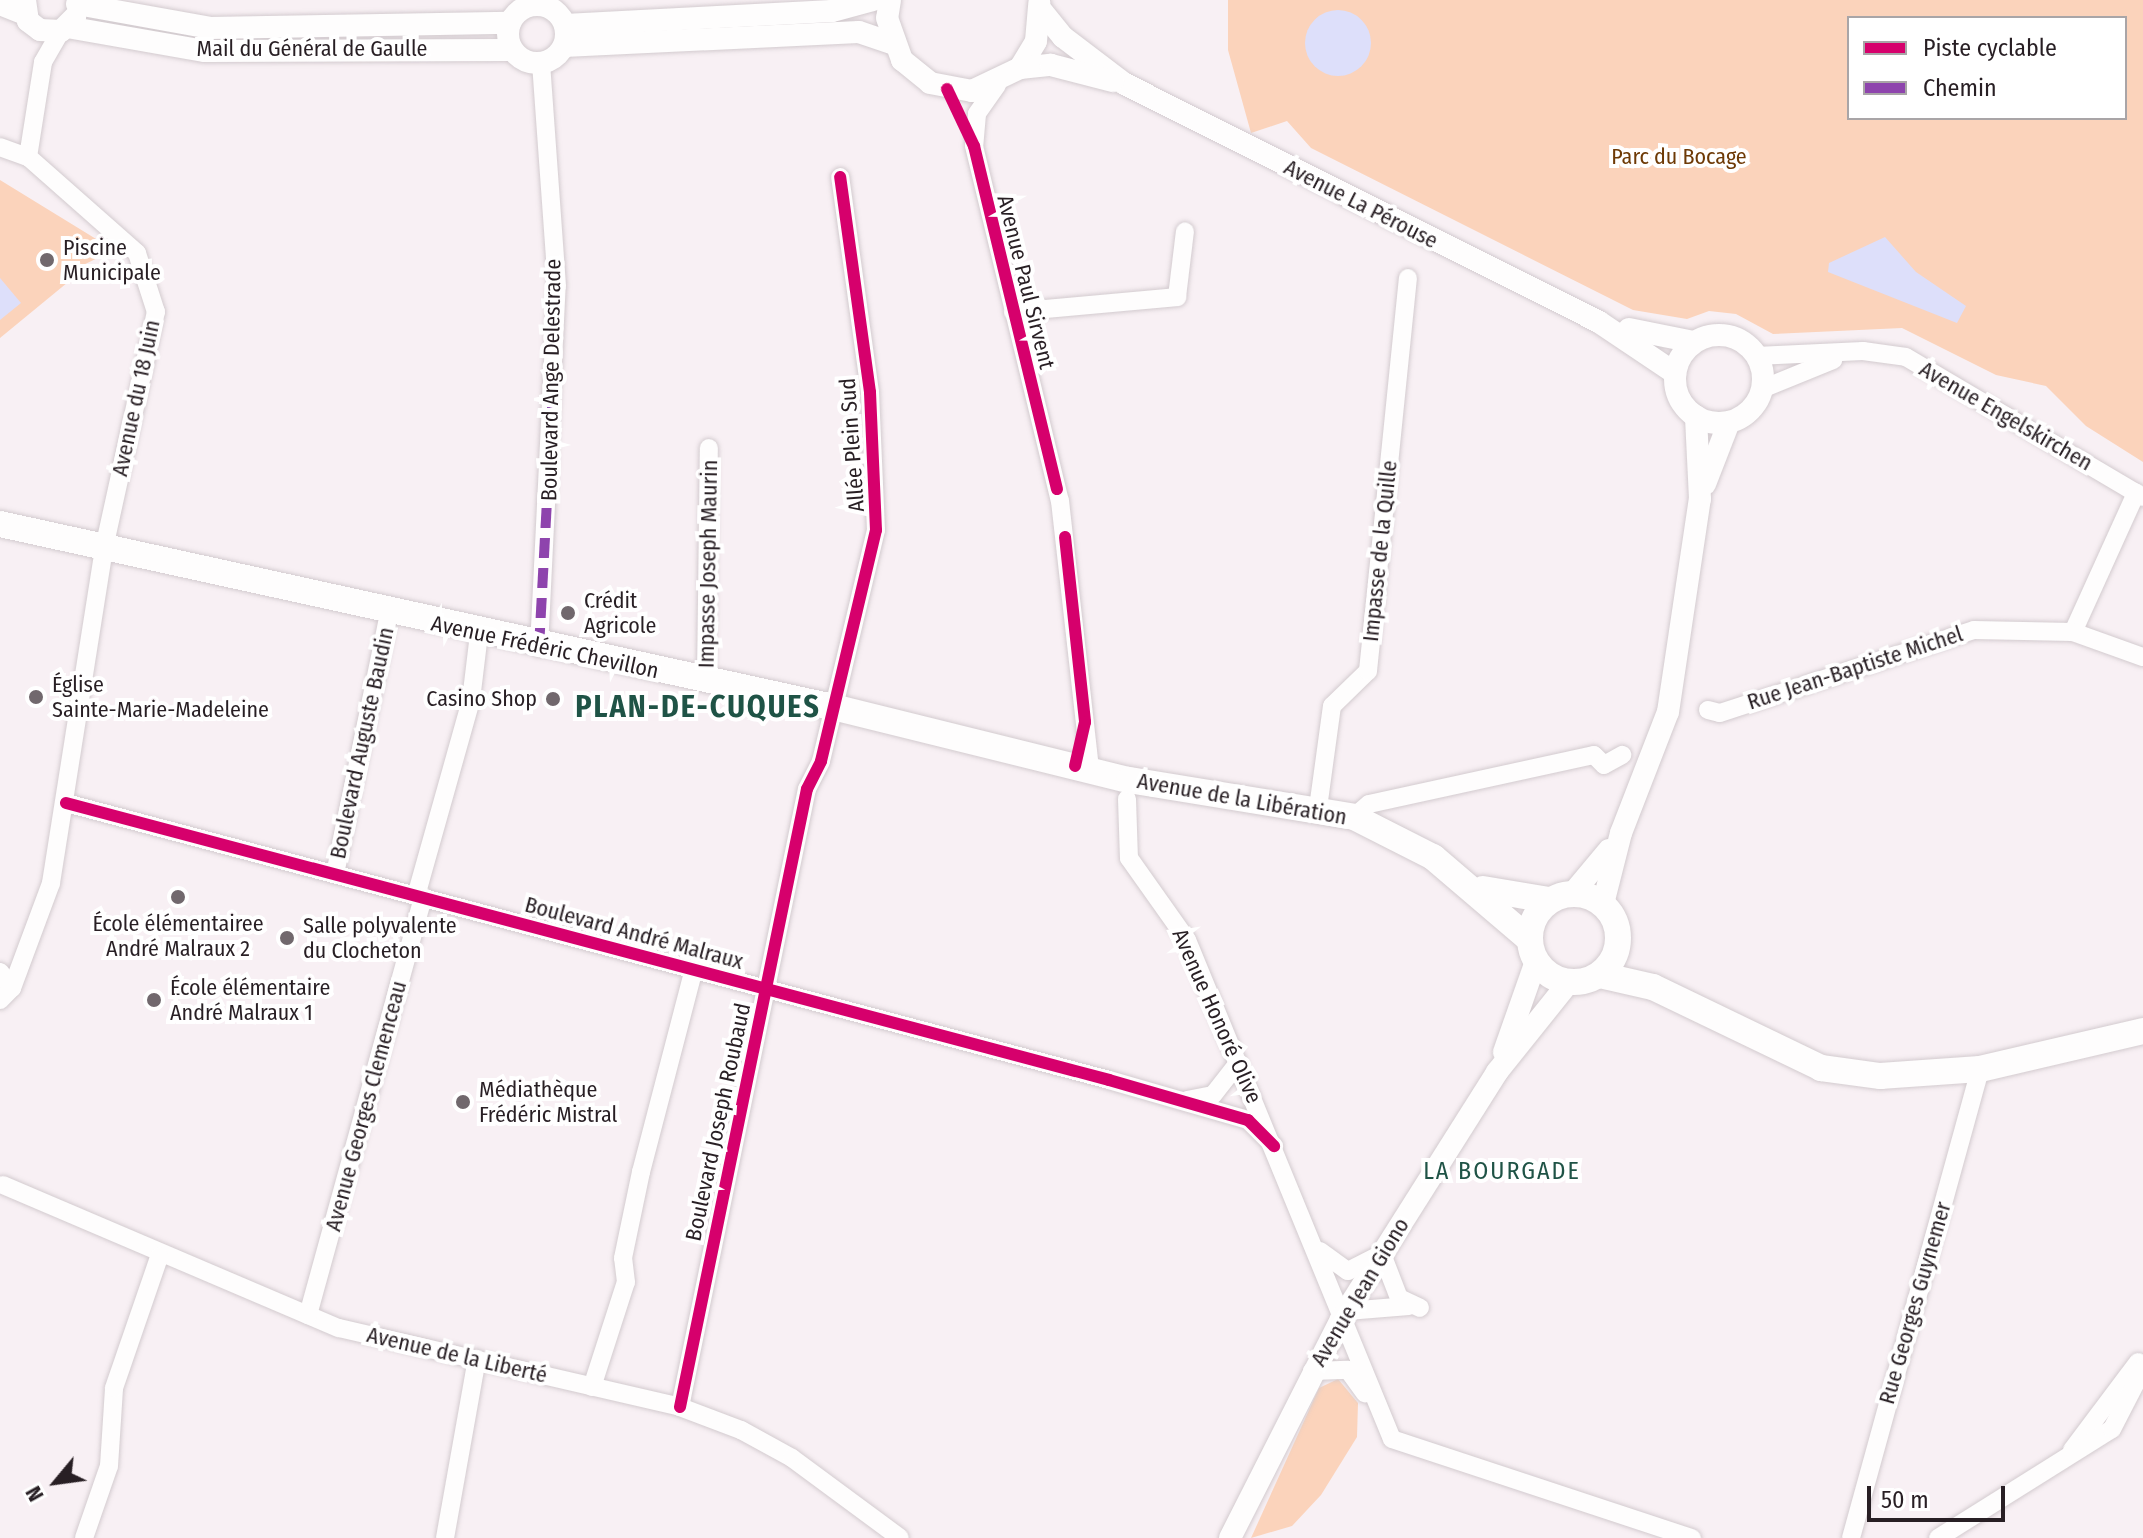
<!DOCTYPE html>
<meta charset="utf-8">
<style>
body{margin:0}
#map{position:relative;width:2143px;height:1538px;overflow:hidden;background:#f8f0f4;font-family:"Fira Sans Condensed",sans-serif}
div>[style]{position:absolute}
.green>*{inset:0;background:#fbd3bb}
.water>*{inset:0;background:#dddffa}
.round{border-radius:50%}
.roads{filter:drop-shadow(0 0 2px #d3cbcf) drop-shadow(0 0 2px #d3cbcf)}
.minor>*{height:18px;margin:-9px;padding:0 9px;transform-origin:9px;border-radius:9px;background:#fefdfd}
.tertiary>*{height:22px;margin:-11px;padding:0 11px;transform-origin:11px;border-radius:11px;background:#fefdfd}
.tertiary>.ring{margin:-11px;padding:0;box-sizing:content-box;background:none;border:22px solid #fefdfd;border-radius:50%}
.secondary>*{height:26px;margin:-13px;padding:0 13px;transform-origin:13px;border-radius:13px;background:#fefdfd}
.secondary>.ring{margin:-13px;padding:0;box-sizing:content-box;background:none;border:26px solid #fefdfd;border-radius:50%}
.quiet>*{height:10px;margin-top:-5px;transform-origin:0;background:repeating-linear-gradient(90deg,#8e44ad 0 20px,transparent 0 30px)}
.cycleway>*{height:12px;margin:-6px;padding:0 6px;transform-origin:6px;border-radius:6px;background:#d6006c}
.dots>*{width:22px;height:22px;translate:-50% -50%;box-sizing:border-box;border:4px solid #fff;border-radius:50%}
span{translate:-50% -50%;white-space:nowrap;text-align:center;line-height:1.15;-webkit-text-stroke:8px #fff;paint-order:stroke}
.street-label{font-size:22px;color:#281f24}
.park-label{font-size:22px;color:#6e3a06}
.poi-label{font-size:22px;color:#281f24}
.left{translate:0 -50%;text-align:left}
.right{translate:-100% -50%;text-align:right}
.neighbourhood-label{font-size:24px;color:#1f5346;letter-spacing:2px}
.district-label{font-size:30px;color:#1f5346;font-weight:700;letter-spacing:2px}
.legend{position:absolute;left:1847px;top:16px;width:280px;height:104px;box-sizing:border-box;background:#fff;border:2px solid #a9a5a7;margin:0;padding:10px 14px;list-style:none;font-size:24px;color:#281f24}
.legend li{display:flex;align-items:center;gap:16px;height:40px}
.legend b{width:40px;border:2px solid #a9a5a7}
.north{position:absolute;left:16px;top:1442px;width:80px;height:80px;-webkit-text-stroke:6px #fff;paint-order:stroke;rotate:241deg;font-size:22px;font-weight:700;line-height:32px;text-align:center;color:#281f24}
.north::after{content:'';display:block;margin:auto;width:28px;height:36px;background:#281f24;clip-path:polygon(50% 0,100% 100%,50% 72%,0 100%)}
.scale{position:absolute;left:1867px;top:1486px;width:138px;height:36px;box-sizing:border-box;border:4px solid #281f24;border-top:0;padding-left:10px;font-size:24px;line-height:28px;white-space:nowrap;color:#281f24;-webkit-text-stroke:6px #fff;paint-order:stroke}
</style>
<div id="map">
<div class="green">
<i style="clip-path:polygon(evenodd,1228px 0,2143px 0,2143px 462px,2086px 426px,2046px 386px,1996px 375px,1902px 328px,1773px 334px,1736px 314px,1709px 311px,1687px 319px,1633px 310px,1311px 148px,1287px 121px,1251px 133px,1228px 50px,1228px 0,1849px 18px,2125px 18px,2125px 118px,1849px 118px,1849px 18px)"></i>
<i style="clip-path:polygon(0 180px,114px 250px,73px 270px,73px 278px,0 338px)"></i>
<i style="clip-path:polygon(1338px 1379px,1358px 1403px,1357px 1437px,1321px 1495px,1292px 1526px,1251px 1538px,1319px 1388px)"></i>
</div>
<div class="water">
<i class="round" style="left:1305px;top:10px;width:66px;height:66px"></i>
<i style="clip-path:polygon(1885px 237px,1916px 272px,1966px 306px,1957px 323px,1828px 272px,1829px 263px)"></i>
<i style="clip-path:polygon(0 278px,21px 303px,0 320px)"></i>
</div>
<div class="roads">
<div class="minor">
<i style="left:534px;top:0;width:4px;rotate:90deg"></i>
<i style="left:997px;top:85px;width:35px;rotate:125deg"></i>
<i style="left:977px;top:114px;width:32px;rotate:95deg"></i>
<i style="left:974px;top:146px;width:365px;rotate:76.4deg"></i>
<i style="left:1060px;top:501px;width:271px;rotate:83.6deg"></i>
<i style="left:0;top:147px;width:30px;rotate:20deg"></i>
<i style="left:1013px;top:312px;width:165px;rotate:-5.2deg"></i>
<i style="left:1177px;top:297px;width:66px;rotate:-83.1deg"></i>
<i style="left:1756px;top:356px;width:107px;rotate:-2.7deg"></i>
<i style="left:1863px;top:351px;width:43px;rotate:7.9deg"></i>
<i style="left:1906px;top:357px;width:275px;rotate:30.6deg"></i>
<i style="left:1762px;top:389px;width:77px;rotate:-22.2deg"></i>
<i style="left:2073px;top:632px;width:153px;rotate:-65.6deg"></i>
<i style="left:539px;top:648px;width:362px;rotate:-87.2deg"></i>
<i style="left:557px;top:286px;width:223px;rotate:-94.1deg"></i>
<i style="left:706px;top:680px;width:232px;rotate:-89.3deg"></i>
<i style="left:1708px;top:710px;width:12px;rotate:14deg"></i>
<i style="left:1720px;top:713px;width:267px;rotate:-18.1deg"></i>
<i style="left:1974px;top:630px;width:99px;rotate:1.2deg"></i>
<i style="left:2073px;top:632px;width:74px;rotate:19.7deg"></i>
<i style="left:1127px;top:799px;width:59px;rotate:88.1deg"></i>
<i style="left:1129px;top:858px;width:100px;rotate:54.7deg"></i>
<i style="left:1187px;top:940px;width:539px;rotate:67.67deg"></i>
<i style="left:1392px;top:1439px;width:316px;rotate:18.3deg"></i>
<i style="left:66px;top:803px;width:1079px;rotate:14.87deg"></i>
<i style="left:1109px;top:1080px;width:145px;rotate:16.1deg"></i>
<i style="left:1248px;top:1120px;width:37px;rotate:45deg"></i>
<i style="left:1318px;top:808px;width:103px;rotate:-82.2deg"></i>
<i style="left:1332px;top:706px;width:50px;rotate:-44.2deg"></i>
<i style="left:1368px;top:671px;width:395px;rotate:-84.2deg"></i>
<i style="left:1354px;top:817px;width:20px;rotate:-41deg"></i>
<i style="left:1369px;top:804px;width:230px;rotate:-12.3deg"></i>
<i style="left:1594px;top:755px;width:14px;rotate:45deg"></i>
<i style="left:1604px;top:765px;width:21px;rotate:-29deg"></i>
<i style="left:335px;top:874px;width:267px;rotate:-78.3deg"></i>
<i style="left:416px;top:896px;width:204px;rotate:-74.3deg"></i>
<i style="left:471px;top:700px;width:66px;rotate:-83.1deg"></i>
<i style="left:0;top:972px;width:20px;rotate:53deg"></i>
<i style="left:12px;top:988px;width:17px;rotate:135deg"></i>
<i style="left:12px;top:988px;width:112px;rotate:-69.6deg"></i>
<i style="left:51px;top:883px;width:339px;rotate:-81deg"></i>
<i style="left:104px;top:548px;width:242px;rotate:-77.6deg"></i>
<i style="left:156px;top:312px;width:62px;rotate:-107.9deg"></i>
<i style="left:137px;top:253px;width:145px;rotate:-138.6deg"></i>
<i style="left:28px;top:157px;width:96px;rotate:-81deg"></i>
<i style="left:43px;top:62px;width:36px;rotate:-60deg"></i>
<i style="left:1187px;top:1100px;width:26px;rotate:-11deg"></i>
<i style="left:1213px;top:1095px;width:41px;rotate:-52deg"></i>
<i style="left:3px;top:1185px;width:365px;rotate:23.1deg"></i>
<i style="left:339px;top:1328px;width:350px;rotate:13deg"></i>
<i style="left:680px;top:1407px;width:65px;rotate:20.7deg"></i>
<i style="left:741px;top:1430px;width:58px;rotate:28.8deg"></i>
<i style="left:792px;top:1458px;width:134px;rotate:36.5deg"></i>
<i style="left:1320px;top:1251px;width:34px;rotate:36deg"></i>
<i style="left:1348px;top:1271px;width:38px;rotate:-27deg"></i>
<i style="left:1382px;top:1254px;width:47px;rotate:68.9deg"></i>
<i style="left:1399px;top:1298px;width:23px;rotate:25deg"></i>
<i style="left:1347px;top:1311px;width:62px;rotate:-4.6deg"></i>
<i style="left:308px;top:1315px;width:434px;rotate:-74.6deg"></i>
<i style="left:1312px;top:1371px;width:36px;rotate:-2deg"></i>
<i style="left:1348px;top:1370px;width:29px;rotate:54deg"></i>
<i style="left:592px;top:1387px;width:110px;rotate:-72.1deg"></i>
<i style="left:626px;top:1282px;width:24px;rotate:-97deg"></i>
<i style="left:623px;top:1258px;width:88px;rotate:-78.2deg"></i>
<i style="left:641px;top:1172px;width:207px;rotate:-75.4deg"></i>
<i style="left:680px;top:1407px;width:631px;rotate:-78.39deg"></i>
<i style="left:807px;top:789px;width:31px;rotate:-63deg"></i>
<i style="left:821px;top:761px;width:237px;rotate:-76.6deg"></i>
<i style="left:876px;top:530px;width:138px;rotate:-92.5deg"></i>
<i style="left:870px;top:392px;width:217px;rotate:-97.9deg"></i>
<i style="left:2072px;top:1450px;width:110px;rotate:-53.1deg"></i>
<i style="left:84px;top:1538px;width:76px;rotate:-70.9deg"></i>
<i style="left:109px;top:1466px;width:78px;rotate:-86.3deg"></i>
<i style="left:114px;top:1388px;width:139px;rotate:-71deg"></i>
<i style="left:445px;top:1538px;width:182px;rotate:-79.9deg"></i>
<i style="left:1851px;top:1538px;width:486px;rotate:-74.6deg"></i>
<i style="left:1938px;top:1538px;width:205px;rotate:-32.1deg"></i>
<i style="left:2112px;top:1429px;width:68px;rotate:-62.7deg"></i>
</div>
<div class="tertiary">
<i style="left:25px;top:0;width:21px;rotate:82deg"></i>
<i style="left:28px;top:21px;width:15px;rotate:37deg"></i>
<i style="left:40px;top:30px;width:21px;rotate:3deg"></i>
<i style="left:61px;top:31px;width:20px;rotate:-45deg"></i>
<i style="left:890px;top:0;width:18px;rotate:99deg"></i>
<i style="left:887px;top:18px;width:45px;rotate:70.3deg"></i>
<i style="left:902px;top:60px;width:36px;rotate:39deg"></i>
<i style="left:930px;top:83px;width:43px;rotate:10.8deg"></i>
<i style="left:972px;top:91px;width:53px;rotate:-25.6deg"></i>
<i style="left:1020px;top:68px;width:31px;rotate:-59deg"></i>
<i style="left:1036px;top:41px;width:38px;rotate:-85deg"></i>
<i style="left:0;top:4px;width:27px;rotate:22deg"></i>
<i style="left:77px;top:4px;width:135px;rotate:10.2deg"></i>
<i style="left:210px;top:28px;width:300px;rotate:-1deg"></i>
<i class="ring" style="left:508px;top:5px;width:36px;height:36px"></i>
<i style="left:1041px;top:10px;width:35px;rotate:51deg"></i>
<i style="left:1063px;top:37px;width:78px;rotate:37.2deg"></i>
<i style="left:1125px;top:84px;width:530px;rotate:26.66deg"></i>
<i style="left:1599px;top:322px;width:92px;rotate:33.9deg"></i>
<i style="left:565px;top:25px;width:267px;rotate:-3deg"></i>
<i style="left:832px;top:11px;width:42px;rotate:-15deg"></i>
<i style="left:67px;top:27px;width:140px;rotate:9.9deg"></i>
<i style="left:205px;top:51px;width:307px;rotate:-0.2deg"></i>
<i style="left:564px;top:46px;width:295px;rotate:-2.7deg"></i>
<i style="left:859px;top:32px;width:36px;rotate:19deg"></i>
<i style="left:1020px;top:68px;width:31px;rotate:-6deg"></i>
<i style="left:1051px;top:65px;width:64px;rotate:14.5deg"></i>
<i style="left:1629px;top:329px;width:66px;rotate:11.3deg"></i>
<i class="ring" style="left:1675px;top:335px;width:66px;height:66px"></i>
<i style="left:1705px;top:484px;width:66px;rotate:-68.8deg"></i>
<i style="left:1573px;top:893px;width:56px;rotate:-50.1deg"></i>
<i style="left:1603px;top:904px;width:73px;rotate:-75.8deg"></i>
<i style="left:1621px;top:833px;width:130px;rotate:-68.8deg"></i>
<i style="left:1668px;top:712px;width:215px;rotate:-81.5deg"></i>
<i style="left:1700px;top:499px;width:83px;rotate:-92.8deg"></i>
<i style="left:1504px;top:1052px;width:96px;rotate:-70.6deg"></i>
<i style="left:1230px;top:1538px;width:246px;rotate:-63.1deg"></i>
<i style="left:1341px;top:1319px;width:292px;rotate:-57.7deg"></i>
<i style="left:1497px;top:1072px;width:115px;rotate:-51.3deg"></i>
</div>
<div class="secondary">
<i style="left:0;top:524px;width:853px;rotate:12.39deg"></i>
<i style="left:833px;top:707px;width:305px;rotate:13.9deg"></i>
<i style="left:1129px;top:780px;width:228px;rotate:9.3deg"></i>
<i style="left:1354px;top:817px;width:89px;rotate:26.9deg"></i>
<i style="left:1433px;top:857px;width:126px;rotate:40.5deg"></i>
<i style="left:1483px;top:889px;width:67px;rotate:9.5deg"></i>
<i class="ring" style="left:1530px;top:894px;width:62px;height:62px"></i>
<i style="left:1600px;top:975px;width:54px;rotate:12.8deg"></i>
<i style="left:1653px;top:987px;width:187px;rotate:25.7deg"></i>
<i style="left:1821px;top:1068px;width:60px;rotate:7.7deg"></i>
<i style="left:1880px;top:1076px;width:100px;rotate:-4deg"></i>
<i style="left:1980px;top:1069px;width:167px;rotate:-13.1deg"></i>
</div>
</div>
<div class="quiet">
<i style="left:539px;top:648px;width:241px;rotate:-86.9deg"></i>
</div>
<div class="cycleway">
<i style="left:947px;top:89px;width:63px;rotate:64.7deg"></i>
<i style="left:974px;top:146px;width:353px;rotate:76.4deg"></i>
<i style="left:1065px;top:537px;width:186px;rotate:83.8deg"></i>
<i style="left:1085px;top:722px;width:45px;rotate:102.8deg"></i>
<i style="left:66px;top:803px;width:1079px;rotate:14.87deg"></i>
<i style="left:1109px;top:1080px;width:145px;rotate:16.1deg"></i>
<i style="left:1248px;top:1120px;width:37px;rotate:45deg"></i>
<i style="left:680px;top:1407px;width:631px;rotate:-78.39deg"></i>
<i style="left:807px;top:789px;width:31px;rotate:-63deg"></i>
<i style="left:821px;top:761px;width:237px;rotate:-76.6deg"></i>
<i style="left:876px;top:530px;width:138px;rotate:-92.5deg"></i>
<i style="left:870px;top:392px;width:217px;rotate:-97.9deg"></i>
</div>
<div class="dots">
<i style="left:47px;top:260px;background:#71686d"></i>
<i style="left:568px;top:613px;background:#71686d"></i>
<i style="left:36px;top:697px;background:#71686d"></i>
<i style="left:553px;top:699px;background:#71686d"></i>
<i style="left:178px;top:897px;background:#71686d"></i>
<i style="left:287px;top:938px;background:#71686d"></i>
<i style="left:154px;top:1000px;background:#71686d"></i>
<i style="left:463px;top:1102px;background:#71686d"></i>
</div>
<div class="street-label">
<span style="left:312px;top:49px">Mail du Général de Gaulle</span>
<span style="left:1361px;top:204px;rotate:27deg">Avenue La Pérouse</span>
<span style="left:1026px;top:282px;rotate:76deg">Avenue Paul Sirvent</span>
<span style="left:551px;top:380px;rotate:-89deg">Boulevard Ange Delestrade</span>
<span style="left:136px;top:398px;rotate:-78deg">Avenue du 18 Juin</span>
<span style="left:2006px;top:416px;rotate:30deg">Avenue Engelskirchen</span>
<span style="left:852px;top:445px;rotate:-94deg">Allée Plein Sud</span>
<span style="left:1380px;top:551px;rotate:-84deg">Impasse de la Quille</span>
<span style="left:708px;top:564px;rotate:-89deg">Impasse Joseph Maurin</span>
<span style="left:545px;top:647px;rotate:12deg">Avenue Frédéric Chevillon</span>
<span style="left:1855px;top:668px;rotate:-18deg">Rue Jean-Baptiste Michel</span>
<span style="left:362px;top:743px;rotate:-78deg">Boulevard Auguste Baudin</span>
<span style="left:1242px;top:799px;rotate:10deg">Avenue de la Libération</span>
<span style="left:634px;top:933px;rotate:15deg">Boulevard André Malraux</span>
<span style="left:1217px;top:1016px;rotate:66deg">Avenue Honoré Olive</span>
<span style="left:366px;top:1106px;rotate:-75deg">Avenue Georges Clemenceau</span>
<span style="left:718px;top:1122px;rotate:-78deg">Boulevard Joseph Roubaud</span>
<span style="left:1360px;top:1292px;rotate:-59deg">Avenue Jean Giono</span>
<span style="left:1915px;top:1303px;rotate:-74deg">Rue Georges Guynemer</span>
<span style="left:457px;top:1355px;rotate:13deg">Avenue de la Liberté</span>
</div>
<div class="park-label">
<span style="left:1679px;top:157px">Parc du Bocage</span>
</div>
<div class="poi-label">
<span class="left" style="left:63px;top:260px">Piscine<br>Municipale</span>
<span class="left" style="left:584px;top:613px">Crédit<br>Agricole</span>
<span class="left" style="left:52px;top:697px">Église<br>Sainte-Marie-Madeleine</span>
<span class="right" style="left:537px;top:699px">Casino Shop</span>
<span style="left:178px;top:936px">École élémentairee<br>André Malraux 2</span>
<span class="left" style="left:303px;top:938px">Salle polyvalente<br>du Clocheton</span>
<span class="left" style="left:170px;top:1000px">École élémentaire<br>André Malraux 1</span>
<span class="left" style="left:479px;top:1102px">Médiathèque<br>Frédéric Mistral</span>
</div>
<div class="neighbourhood-label">
<span style="left:1502px;top:1172px">LA BOURGADE</span>
</div>
<div class="district-label">
<span style="left:698px;top:707px">PLAN-DE-CUQUES</span>
</div>
<ul class="legend">
<li><b style="height:10px;background:#d6006c"></b>Piste cyclable</li>
<li><b style="height:10px;background:#8e44ad"></b>Chemin</li>
</ul>
<div class="north">N</div>
<div class="scale">50 m</div>
</div>
